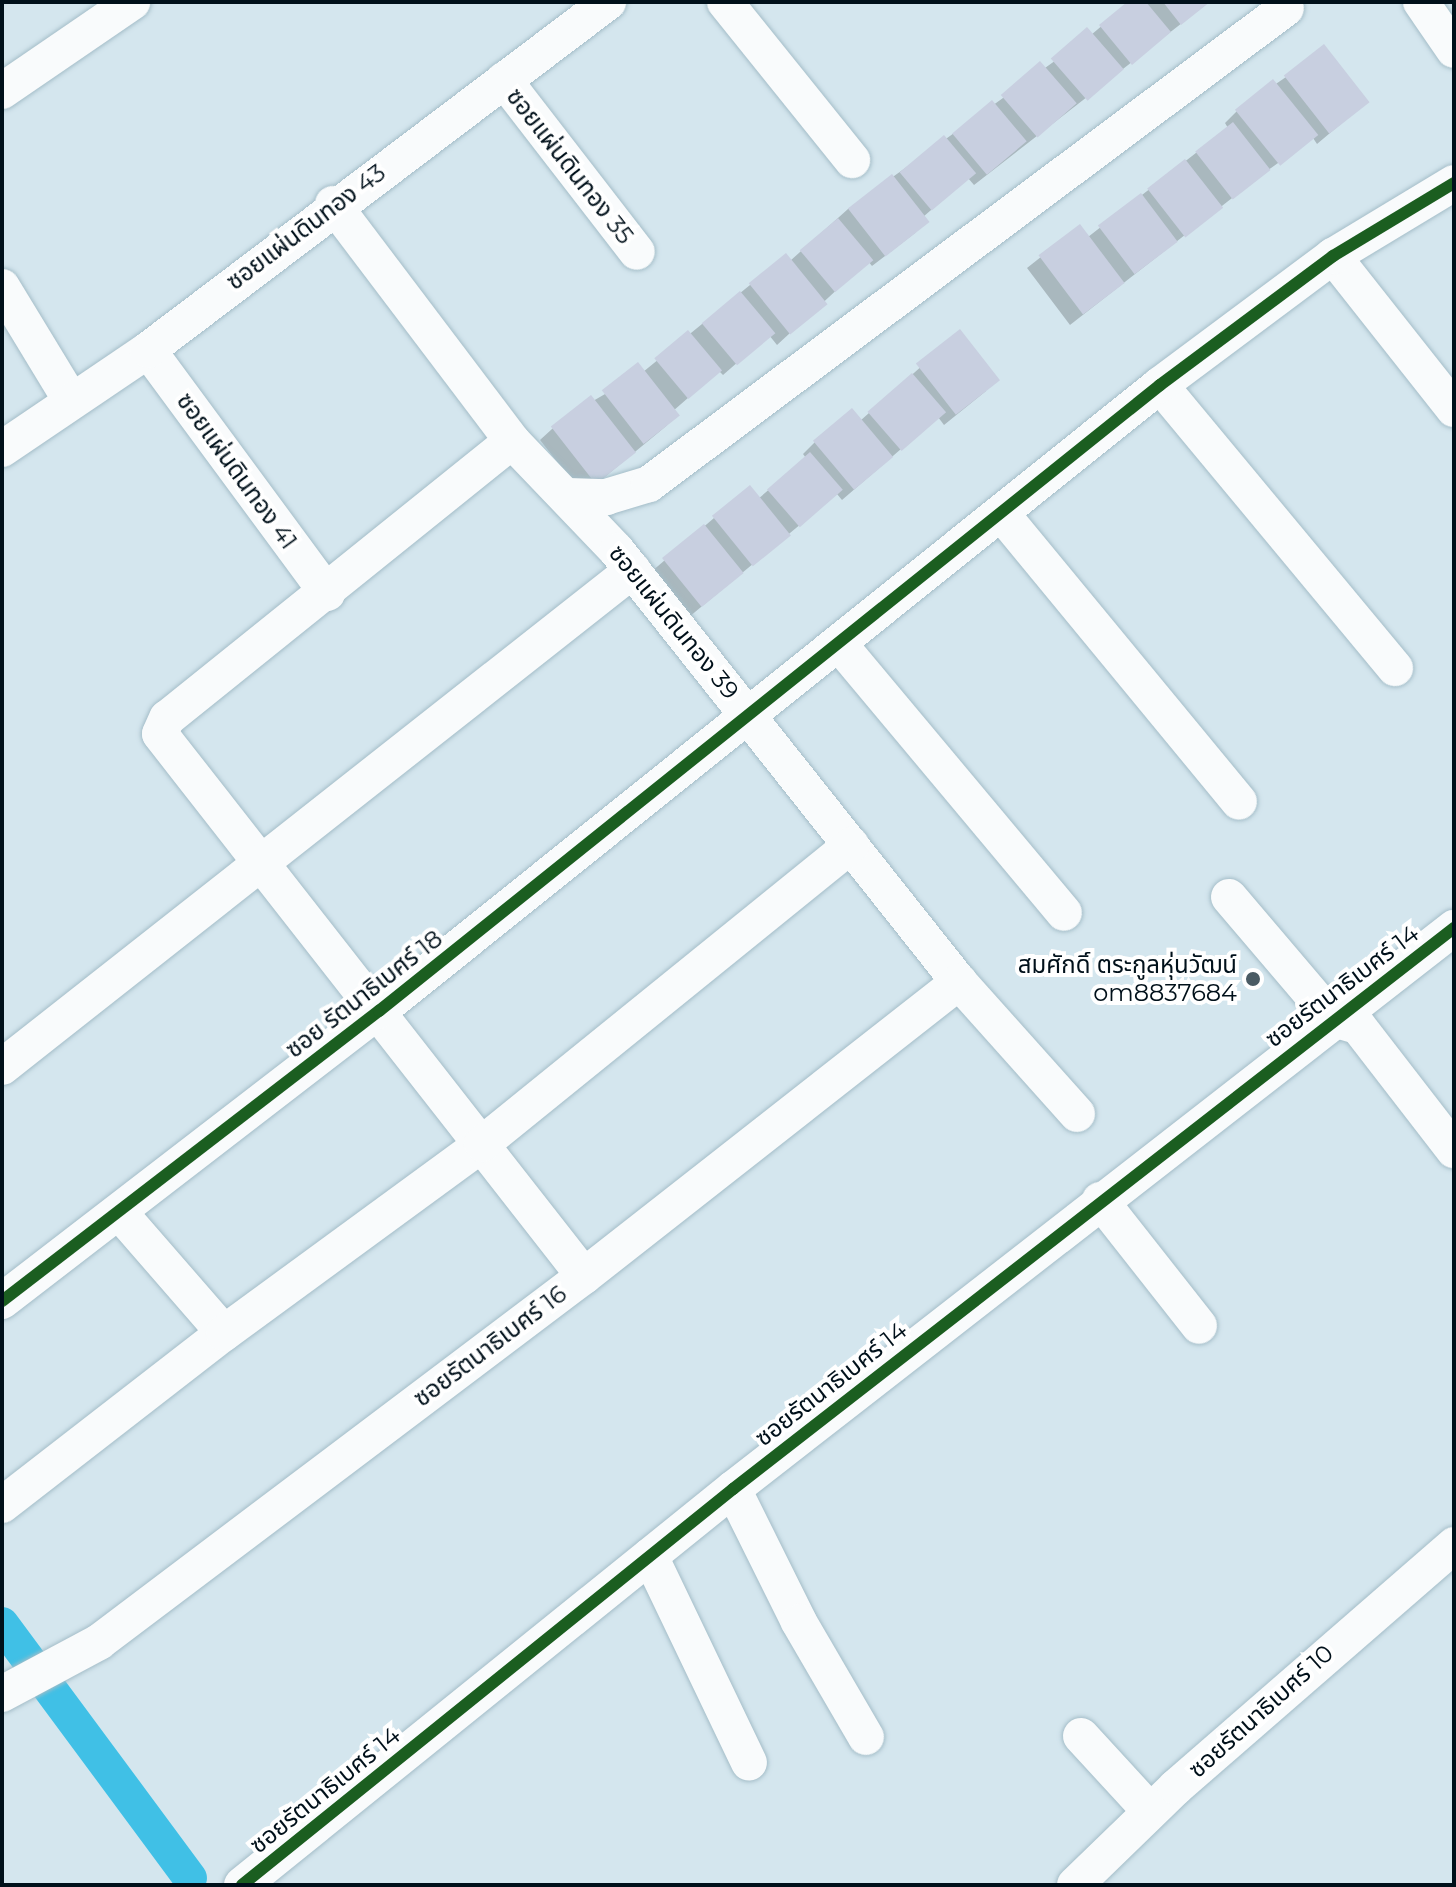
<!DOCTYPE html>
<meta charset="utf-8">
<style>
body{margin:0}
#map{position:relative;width:1456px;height:1887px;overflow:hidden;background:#d4e6ee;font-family:Montserrat,"Noto Sans Thai",sans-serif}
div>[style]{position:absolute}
.shadow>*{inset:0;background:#0003}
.canal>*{height:34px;margin:-17px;padding:0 17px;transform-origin:17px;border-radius:17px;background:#40c0e6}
.building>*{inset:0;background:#c8cfe0;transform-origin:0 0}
.roads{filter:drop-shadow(0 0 2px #a4bdc8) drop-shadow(0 0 2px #a4bdc8)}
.minor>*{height:36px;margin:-18px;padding:0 18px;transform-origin:18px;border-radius:18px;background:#f9fbfc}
.cycleway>*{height:12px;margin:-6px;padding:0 6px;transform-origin:6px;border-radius:6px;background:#1b5e20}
.dots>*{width:22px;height:22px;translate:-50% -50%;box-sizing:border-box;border:4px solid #fff;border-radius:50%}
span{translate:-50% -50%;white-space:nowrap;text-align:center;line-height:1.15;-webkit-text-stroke:8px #fff;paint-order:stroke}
.street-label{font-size:24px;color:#00101a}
.poi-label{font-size:24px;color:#00101a}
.right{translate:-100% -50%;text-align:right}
.frame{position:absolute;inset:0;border:4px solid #00101a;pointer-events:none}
</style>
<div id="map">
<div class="shadow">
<i style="clip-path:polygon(1130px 2px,1209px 2px,974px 185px,968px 178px,923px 217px,915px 233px,872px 266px,868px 261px,777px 345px,769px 335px,723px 375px,719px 371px,673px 411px,677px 415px,665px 427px,583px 495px,540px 440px,552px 429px,590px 398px,593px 401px,643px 372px,750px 285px,790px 261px,848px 209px,1091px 35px)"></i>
<i style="clip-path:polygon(1286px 77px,1368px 101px,1317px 144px,1313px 138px,1264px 173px,1070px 325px,1027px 268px,1080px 226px,1088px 237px,1228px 128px,1225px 123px,1237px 111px)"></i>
<i style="clip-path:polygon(960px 332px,986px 391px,944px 425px,938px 417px,842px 500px,837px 494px,689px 617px,651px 572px,714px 518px,758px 499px,806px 458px,803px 454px,815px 442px,860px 421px)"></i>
</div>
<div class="canal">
<i style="left:2px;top:1624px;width:316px;rotate:53.5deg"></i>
</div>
<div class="building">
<i style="clip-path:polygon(1127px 2px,1146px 2px,1171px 32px,1132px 65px,1099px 25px)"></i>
<i style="clip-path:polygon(1163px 2px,1210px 2px,1181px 25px)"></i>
<i style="left:1087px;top:27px;width:56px;height:48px;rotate:49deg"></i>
<i style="left:1324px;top:44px;width:74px;height:51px;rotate:52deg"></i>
<i style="left:1040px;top:61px;width:56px;height:52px;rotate:49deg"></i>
<i style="left:1273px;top:79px;width:72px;height:49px;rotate:51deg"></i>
<i style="left:992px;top:100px;width:54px;height:52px;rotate:50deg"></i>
<i style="left:1233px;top:122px;width:61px;height:48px;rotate:52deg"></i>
<i style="left:944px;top:135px;width:50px;height:58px;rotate:50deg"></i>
<i style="left:1185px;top:159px;width:62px;height:48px;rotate:52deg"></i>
<i style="left:892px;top:174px;width:61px;height:56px;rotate:52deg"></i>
<i style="left:1141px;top:193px;width:61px;height:54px;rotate:53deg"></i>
<i style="left:838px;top:218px;width:55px;height:50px;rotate:50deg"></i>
<i style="left:1080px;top:224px;width:74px;height:52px;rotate:53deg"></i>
<i style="left:786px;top:253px;width:66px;height:48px;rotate:51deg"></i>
<i style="left:740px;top:291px;width:55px;height:50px;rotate:50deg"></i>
<i style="left:960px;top:329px;width:65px;height:56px;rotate:52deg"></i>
<i style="left:688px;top:330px;width:53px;height:44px;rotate:50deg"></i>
<i style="left:638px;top:362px;width:68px;height:46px;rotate:52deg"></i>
<i style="left:912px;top:373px;width:52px;height:59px;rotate:49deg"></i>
<i style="left:591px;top:395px;width:73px;height:51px;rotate:52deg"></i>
<i style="left:852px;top:408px;width:64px;height:51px;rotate:50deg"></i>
<i style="left:810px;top:452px;width:50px;height:57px;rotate:49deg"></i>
<i style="left:750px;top:485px;width:65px;height:49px;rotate:51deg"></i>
<i style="left:704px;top:524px;width:63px;height:54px;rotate:51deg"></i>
</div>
<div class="roads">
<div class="minor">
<i style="left:725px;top:2px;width:203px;rotate:51.2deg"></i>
<i style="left:1421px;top:2px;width:58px;rotate:55.5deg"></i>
<i style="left:504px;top:80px;width:217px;rotate:52.3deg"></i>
<i style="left:2px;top:91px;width:158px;rotate:-34.4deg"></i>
<i style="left:333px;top:204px;width:297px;rotate:52.9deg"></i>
<i style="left:512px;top:441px;width:152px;rotate:46.3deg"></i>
<i style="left:617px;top:551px;width:550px;rotate:51.57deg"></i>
<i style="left:959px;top:982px;width:177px;rotate:48.2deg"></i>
<i style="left:1333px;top:256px;width:195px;rotate:51.7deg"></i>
<i style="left:2px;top:287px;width:131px;rotate:58.7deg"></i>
<i style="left:148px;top:350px;width:302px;rotate:53.6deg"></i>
<i style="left:1160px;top:385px;width:368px;rotate:50.3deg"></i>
<i style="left:512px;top:441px;width:442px;rotate:141.2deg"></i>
<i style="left:167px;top:718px;width:17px;rotate:114deg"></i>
<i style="left:160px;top:734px;width:688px;rotate:51.96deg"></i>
<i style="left:2px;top:449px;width:176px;rotate:-34.1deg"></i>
<i style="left:148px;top:350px;width:577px;rotate:-37.11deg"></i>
<i style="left:568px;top:496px;width:38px;rotate:2deg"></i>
<i style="left:606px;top:497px;width:45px;rotate:-16.8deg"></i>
<i style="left:649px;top:484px;width:795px;rotate:-36.77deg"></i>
<i style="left:1001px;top:513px;width:374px;rotate:50.5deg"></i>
<i style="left:840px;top:645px;width:349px;rotate:50.1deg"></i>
<i style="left:1229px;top:897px;width:160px;rotate:49.6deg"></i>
<i style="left:1333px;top:1019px;width:26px;rotate:16deg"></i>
<i style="left:1358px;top:1026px;width:157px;rotate:52.3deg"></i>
<i style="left:2px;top:1067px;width:803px;rotate:-38.23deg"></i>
<i style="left:1100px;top:1200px;width:160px;rotate:51.8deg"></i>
<i style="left:119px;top:1212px;width:160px;rotate:49deg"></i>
<i style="left:2px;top:1301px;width:476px;rotate:-37.6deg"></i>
<i style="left:379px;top:1011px;width:1001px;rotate:-38.71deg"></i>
<i style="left:1160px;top:385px;width:216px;rotate:-36.7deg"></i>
<i style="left:1333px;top:256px;width:141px;rotate:-31.1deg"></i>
<i style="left:733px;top:1489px;width:148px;rotate:63.6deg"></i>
<i style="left:799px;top:1622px;width:133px;rotate:59.8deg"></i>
<i style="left:2px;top:1505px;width:281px;rotate:-37.8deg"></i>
<i style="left:224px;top:1333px;width:320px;rotate:-36.2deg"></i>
<i style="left:482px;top:1144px;width:475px;rotate:-39deg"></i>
<i style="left:650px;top:1556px;width:229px;rotate:64.4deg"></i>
<i style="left:2px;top:1694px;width:110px;rotate:-28.2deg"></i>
<i style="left:99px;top:1642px;width:608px;rotate:-37.04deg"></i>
<i style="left:584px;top:1276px;width:477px;rotate:-38.1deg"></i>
<i style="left:1081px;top:1736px;width:102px;rotate:47.4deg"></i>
<i style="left:242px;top:1885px;width:631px;rotate:-38.89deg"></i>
<i style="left:733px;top:1489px;width:914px;rotate:-37.89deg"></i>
<i style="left:1075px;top:1885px;width:141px;rotate:-44.1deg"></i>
<i style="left:1176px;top:1787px;width:369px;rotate:-41deg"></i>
</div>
</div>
<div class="cycleway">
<i style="left:2px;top:1301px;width:476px;rotate:-37.6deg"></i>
<i style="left:379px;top:1011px;width:1001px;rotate:-38.71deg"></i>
<i style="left:1160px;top:385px;width:216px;rotate:-36.7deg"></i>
<i style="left:1333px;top:256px;width:141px;rotate:-31.1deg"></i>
<i style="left:242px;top:1885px;width:631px;rotate:-38.89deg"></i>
<i style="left:733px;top:1489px;width:914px;rotate:-37.89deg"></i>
</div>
<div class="dots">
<i style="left:1253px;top:979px;background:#4a5b64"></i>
</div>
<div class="street-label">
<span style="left:570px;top:166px;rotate:52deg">ซอยแผ่นดินทอง 35</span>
<span style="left:306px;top:227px;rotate:-37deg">ซอยแผ่นดินทอง 43</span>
<span style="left:237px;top:471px;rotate:54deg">ซอยแผ่นดินทอง 41</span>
<span style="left:674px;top:622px;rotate:51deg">ซอยแผ่นดินทอง 39</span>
<span style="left:1342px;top:986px;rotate:-37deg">ซอยรัตนาธิเบศร์ 14</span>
<span style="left:364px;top:994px;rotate:-38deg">ซอย รัตนาธิเบศร์ 18</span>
<span style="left:490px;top:1346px;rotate:-37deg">ซอยรัตนาธิเบศร์ 16</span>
<span style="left:831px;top:1384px;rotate:-38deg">ซอยรัตนาธิเบศร์ 14</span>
<span style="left:1261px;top:1711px;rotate:-42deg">ซอยรัตนาธิเบศร์ 10</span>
<span style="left:325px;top:1790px;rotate:-39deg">ซอยรัตนาธิเบศร์ 14</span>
</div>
<div class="poi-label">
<span class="right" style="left:1237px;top:979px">สมศักดิ์ ตระกูลหุ่นวัฒน์<br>om8837684</span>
</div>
<div class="frame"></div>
</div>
